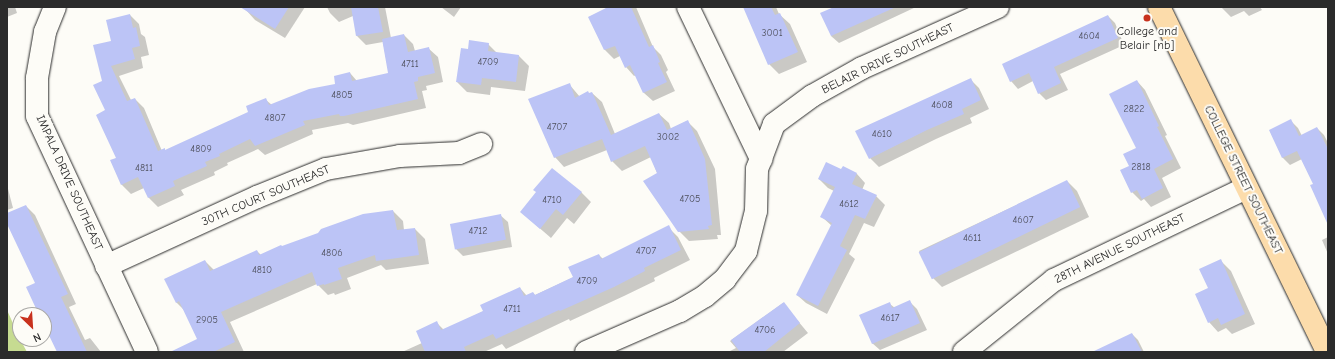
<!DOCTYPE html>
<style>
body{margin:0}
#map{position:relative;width:1335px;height:359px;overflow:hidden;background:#fdfcf7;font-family:"Comic Neue",sans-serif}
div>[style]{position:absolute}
.green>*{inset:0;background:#c6db91}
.shadow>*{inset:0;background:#0003}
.building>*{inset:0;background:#bcc4f6;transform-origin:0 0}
.roads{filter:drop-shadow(0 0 1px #2b2b2b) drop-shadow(0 0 1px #2b2b2b)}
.minor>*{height:22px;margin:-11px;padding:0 11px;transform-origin:11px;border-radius:11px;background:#fdfcf7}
.primary>*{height:22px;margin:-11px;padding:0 11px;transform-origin:11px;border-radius:11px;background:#fcdcab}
.dots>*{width:11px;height:11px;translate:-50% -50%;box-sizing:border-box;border:2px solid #fdfcf7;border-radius:50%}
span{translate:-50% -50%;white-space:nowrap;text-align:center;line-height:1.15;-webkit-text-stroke:4px #fdfcf7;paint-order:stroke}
.number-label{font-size:10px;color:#4f515e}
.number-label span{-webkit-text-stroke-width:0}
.poi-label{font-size:12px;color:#2b2b2b}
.street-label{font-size:12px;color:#2b2b2b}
.frame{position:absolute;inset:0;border:8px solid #2b2b2b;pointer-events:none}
.north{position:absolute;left:12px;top:307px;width:40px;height:40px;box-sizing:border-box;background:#fdfcf7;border:1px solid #a9a8a5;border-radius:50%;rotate:155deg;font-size:11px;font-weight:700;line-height:16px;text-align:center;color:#2b2b2b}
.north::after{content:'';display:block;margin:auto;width:14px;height:18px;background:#c8321e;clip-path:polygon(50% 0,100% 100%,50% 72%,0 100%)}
</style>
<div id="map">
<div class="green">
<i style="clip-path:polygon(7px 310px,20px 339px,27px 352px,7px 352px)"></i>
</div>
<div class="shadow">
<i style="clip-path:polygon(7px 7px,15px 7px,17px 13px,7px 17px)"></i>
<i style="clip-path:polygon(253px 7px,305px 7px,285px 38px,255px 20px,246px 10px)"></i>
<i style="clip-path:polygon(327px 7px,385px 7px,391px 38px,404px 35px,413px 44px,415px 51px,428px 48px,438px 57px,443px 82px,426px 86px,427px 90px,422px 91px,426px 108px,353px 125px,348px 123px,312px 130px,313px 134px,265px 155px,258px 149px,227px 163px,228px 165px,214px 172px,215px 175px,181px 190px,184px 195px,158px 207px,149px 198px,144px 188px,131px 194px,122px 185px,111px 161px,117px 158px,107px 111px,103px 81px,113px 42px,130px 15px,139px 24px,141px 34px,145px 37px,149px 55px,141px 57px,143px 68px,119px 76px,131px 100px,135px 99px,144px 108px,162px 151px,166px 151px,250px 112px,266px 100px,272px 105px,336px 85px,350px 73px,357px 81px,389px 74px,383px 42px,366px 45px,357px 36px,353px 16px,339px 22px,330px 13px)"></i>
<i style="clip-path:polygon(441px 7px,461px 7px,454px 17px)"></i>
<i style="clip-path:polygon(605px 7px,636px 7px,653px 47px,661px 55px,668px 70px,666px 72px,675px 91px,653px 101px,644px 93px,636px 75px,634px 76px,626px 67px,620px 56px,614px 59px,605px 50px,589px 17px,606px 9px)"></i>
<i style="clip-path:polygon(744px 7px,776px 7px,779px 14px,790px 24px,807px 62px,779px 74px,769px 64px)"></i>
<i style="clip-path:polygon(836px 7px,916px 7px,839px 43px,831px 36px)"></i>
<i style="clip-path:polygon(1221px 7px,1260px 7px,1262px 10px,1249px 16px,1244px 11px,1231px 17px)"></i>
<i style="clip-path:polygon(1108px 16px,1115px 23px,1124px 45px,1060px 74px,1068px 90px,1046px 100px,1039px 93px,1033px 81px,1018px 89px,1011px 81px)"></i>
<i style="clip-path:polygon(488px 44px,498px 54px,519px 56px,529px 66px,525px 91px,491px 87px,490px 95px,467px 92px,457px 82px,469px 50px)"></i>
<i style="clip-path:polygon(970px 79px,979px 88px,989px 109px,970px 118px,972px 123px,936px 139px,879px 167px,870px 158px)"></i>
<i style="clip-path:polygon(1137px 81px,1145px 90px,1167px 135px,1165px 136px,1181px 168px,1162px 178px,1171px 197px,1151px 207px,1144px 199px,1141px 201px,1132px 192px,1130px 167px,1137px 149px)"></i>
<i style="clip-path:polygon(569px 84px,580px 97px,592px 93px,602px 102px,615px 134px,659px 114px,669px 123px,671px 129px,687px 121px,697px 131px,715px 169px,721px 235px,717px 235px,718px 239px,689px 241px,679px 231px,651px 157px,622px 171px,612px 161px,607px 150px,564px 167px,555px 157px)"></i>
<i style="clip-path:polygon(1291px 121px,1298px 128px,1302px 136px,1317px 128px,1324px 135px,1328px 143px,1328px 213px,1302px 159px,1290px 165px,1283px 158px,1270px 131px)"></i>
<i style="clip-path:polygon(843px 168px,857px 174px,865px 183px,862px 190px,876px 196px,885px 205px,874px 227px,864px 223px,849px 254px,855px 259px,827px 314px,806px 303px,797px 295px,832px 226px,822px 217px,834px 191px,828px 188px,819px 179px,841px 171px)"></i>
<i style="clip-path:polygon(1067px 181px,1077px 191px,1089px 217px,942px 287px,932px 277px,919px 251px)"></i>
<i style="clip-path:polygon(7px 185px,13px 208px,7px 210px)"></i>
<i style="clip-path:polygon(581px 192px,591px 202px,574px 224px,567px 218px,551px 238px,521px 212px)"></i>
<i style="clip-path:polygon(26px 206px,35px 215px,76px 304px,69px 307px,85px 340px,90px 338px,101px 352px,58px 352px,44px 323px,44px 315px,40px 315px,37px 283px,7px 221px,7px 214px)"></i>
<i style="clip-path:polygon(393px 211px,403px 221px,404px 230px,415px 229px,425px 239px,429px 264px,386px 270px,381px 265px,347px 278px,351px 289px,335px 295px,334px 293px,328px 295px,317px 284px,230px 322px,244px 352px,187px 352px,199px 340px,185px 311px,176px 302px,205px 261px,214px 270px,257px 251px,261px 255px)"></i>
<i style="clip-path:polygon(500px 215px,508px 222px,512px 247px,463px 256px,456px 249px)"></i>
<i style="clip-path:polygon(668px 227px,678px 237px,690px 260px,654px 278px,655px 281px,624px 296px,570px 321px,569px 319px,506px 349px,502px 344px,484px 352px,402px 352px,422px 343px,437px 323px,444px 330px,484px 311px,520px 288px,527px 296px,533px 293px,535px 295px,574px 277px,599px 255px,603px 259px)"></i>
<i style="clip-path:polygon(1328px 237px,1328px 254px,1322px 240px)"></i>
<i style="clip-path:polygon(1221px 261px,1231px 271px,1255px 324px,1232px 334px,1226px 328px,1218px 332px,1209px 322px)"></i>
<i style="clip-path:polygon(910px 302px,917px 309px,927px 330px,880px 350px,872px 343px,890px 304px,895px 308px)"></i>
<i style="clip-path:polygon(783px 303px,808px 333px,783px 352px,728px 352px,736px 348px,730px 341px)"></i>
<i style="clip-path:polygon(1132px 334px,1138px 340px,1144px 352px,1112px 352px)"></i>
</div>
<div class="building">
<i style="clip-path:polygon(240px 7px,289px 7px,275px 29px)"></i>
<i style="clip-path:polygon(351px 7px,378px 7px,383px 32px,356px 36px)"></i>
<i style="clip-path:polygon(608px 7px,631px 7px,649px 47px,653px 45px,660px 62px,658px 63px,667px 82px,643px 93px,630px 65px,625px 68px,615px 46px,604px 50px,588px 17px)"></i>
<i style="clip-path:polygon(743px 7px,771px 7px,775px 15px,780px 13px,798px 52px,768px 65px)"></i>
<i style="clip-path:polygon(834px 7px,896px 7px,831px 36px,820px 13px)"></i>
<i style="clip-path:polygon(130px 14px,133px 28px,136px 27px,140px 46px,132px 48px,135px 59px,111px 66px,127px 101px,135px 98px,158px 151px,165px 148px,165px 150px,248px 112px,246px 106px,266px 98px,269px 105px,309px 89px,335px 84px,334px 76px,350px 72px,352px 81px,388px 73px,382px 39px,404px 34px,408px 52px,429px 47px,435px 73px,418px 77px,418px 81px,414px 82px,418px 99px,344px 116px,340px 116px,339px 114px,303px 121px,305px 125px,255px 146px,250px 139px,219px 154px,220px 156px,205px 162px,207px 166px,173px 181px,175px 186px,148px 198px,138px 177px,121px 185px,110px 160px,116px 158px,96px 115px,105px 110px,93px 85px,102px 81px,93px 45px,111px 41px,106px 20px)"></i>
<i style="clip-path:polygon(1108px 15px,1118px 38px,1054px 67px,1061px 83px,1038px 94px,1029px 73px,1010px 82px,1002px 64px)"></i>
<i style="clip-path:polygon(469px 40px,489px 43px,488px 51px,519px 55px,516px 82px,482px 78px,481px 85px,456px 82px,461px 48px,468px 49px)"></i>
<i style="clip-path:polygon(971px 78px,981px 100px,962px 109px,964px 114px,927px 130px,869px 159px,855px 131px)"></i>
<i style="clip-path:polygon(1137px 80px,1159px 126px,1157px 127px,1173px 159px,1154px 169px,1163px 188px,1142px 199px,1137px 190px,1131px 193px,1120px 170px,1129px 166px,1123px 154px,1136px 148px,1109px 94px)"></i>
<i style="clip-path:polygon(570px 83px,575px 98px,588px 91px,589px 93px,592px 92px,611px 135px,659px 113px,667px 130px,688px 120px,705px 159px,712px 225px,708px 226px,709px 229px,678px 232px,643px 181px,657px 173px,645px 146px,611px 162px,602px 139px,554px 158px,528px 99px)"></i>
<i style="clip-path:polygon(1291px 119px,1299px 136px,1317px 127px,1328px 149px,1328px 225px,1310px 185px,1313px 184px,1297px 151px,1282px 158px,1269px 130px)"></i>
<i style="clip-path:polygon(826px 162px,841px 169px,843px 166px,857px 173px,852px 184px,877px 195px,865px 219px,855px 215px,840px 246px,847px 250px,818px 306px,796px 295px,832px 223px,820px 217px,835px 187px,818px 179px)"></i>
<i style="clip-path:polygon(552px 168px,582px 192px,563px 215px,556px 209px,540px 229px,520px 212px,536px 192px,533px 190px)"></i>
<i style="left:1067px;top:180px;width:30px;height:165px;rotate:64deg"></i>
<i style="clip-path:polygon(26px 205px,68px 294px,61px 297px,87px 352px,57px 352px,44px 325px,44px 315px,39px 315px,26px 287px,35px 283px,7px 224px,7px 213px)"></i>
<i style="clip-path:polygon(393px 210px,397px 230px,415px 228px,419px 255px,376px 261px,375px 255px,338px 268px,342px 279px,324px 285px,324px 284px,317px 286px,312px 272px,221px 312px,235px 342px,213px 352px,170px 352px,197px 339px,179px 301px,176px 303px,164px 279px,205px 260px,210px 271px,257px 250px,259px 255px,281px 245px,282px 246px,318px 233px,321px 229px,363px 214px)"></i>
<i style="left:501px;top:214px;width:26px;height:52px;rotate:79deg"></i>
<i style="clip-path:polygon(669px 225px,681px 250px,644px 268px,645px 271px,614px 287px,560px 311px,559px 310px,496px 339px,493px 334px,464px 347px,466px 352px,425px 352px,416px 331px,437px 321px,441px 330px,483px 311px,480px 305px,520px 287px,524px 296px,533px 292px,535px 295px,573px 277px,568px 267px,599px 254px,601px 259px)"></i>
<i style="clip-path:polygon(1221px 259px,1245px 314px,1221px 325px,1218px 318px,1208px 323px,1195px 294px,1208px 288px,1199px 269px)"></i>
<i style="clip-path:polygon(910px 300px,920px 323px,872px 344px,859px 315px,890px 302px,892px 308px)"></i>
<i style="clip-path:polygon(784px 302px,800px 323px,764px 352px,740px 352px,731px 340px)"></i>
<i style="clip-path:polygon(1132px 333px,1142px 352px,1092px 352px)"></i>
</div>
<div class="roads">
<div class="minor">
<i style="left:55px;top:7px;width:27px;rotate:112deg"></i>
<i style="left:45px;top:32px;width:47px;rotate:99.9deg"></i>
<i style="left:37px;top:78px;width:38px;rotate:90deg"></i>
<i style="left:37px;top:116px;width:260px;rotate:65deg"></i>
<i style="left:688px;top:7px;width:169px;rotate:64.3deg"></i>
<i style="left:106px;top:266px;width:166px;rotate:-24.6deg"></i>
<i style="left:257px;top:197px;width:74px;rotate:-22.1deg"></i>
<i style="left:326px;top:169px;width:75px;rotate:-10deg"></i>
<i style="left:400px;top:156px;width:59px;rotate:-2.9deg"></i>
<i style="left:459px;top:153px;width:24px;rotate:-22deg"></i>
<i style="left:586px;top:352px;width:103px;rotate:-23.6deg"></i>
<i style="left:680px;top:311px;width:29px;rotate:-31deg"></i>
<i style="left:705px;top:296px;width:26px;rotate:-40deg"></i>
<i style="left:725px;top:279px;width:35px;rotate:-53deg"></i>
<i style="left:746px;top:251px;width:41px;rotate:-76deg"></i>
<i style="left:756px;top:211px;width:42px;rotate:-88.6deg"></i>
<i style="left:757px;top:169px;width:48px;rotate:-69.3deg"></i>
<i style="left:774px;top:124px;width:47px;rotate:-36.4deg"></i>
<i style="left:812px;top:96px;width:57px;rotate:-29.2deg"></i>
<i style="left:862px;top:68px;width:149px;rotate:-24.2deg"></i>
<i style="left:964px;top:352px;width:115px;rotate:-38.7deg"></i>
<i style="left:1054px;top:280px;width:213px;rotate:-25.6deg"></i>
</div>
<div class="primary">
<i style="left:1159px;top:7px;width:384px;rotate:64deg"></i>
</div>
</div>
<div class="dots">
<i style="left:1147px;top:18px;background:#c8321e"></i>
</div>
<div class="number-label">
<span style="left:772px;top:34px">3001</span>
<span style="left:1089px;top:37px">4604</span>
<span style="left:488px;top:63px">4709</span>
<span style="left:410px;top:65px">4711</span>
<span style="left:342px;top:96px">4805</span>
<span style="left:942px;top:106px">4608</span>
<span style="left:1134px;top:110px">2822</span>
<span style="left:275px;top:119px">4807</span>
<span style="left:557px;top:128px">4707</span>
<span style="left:882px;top:135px">4610</span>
<span style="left:668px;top:138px">3002</span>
<span style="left:201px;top:150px">4809</span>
<span style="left:1141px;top:168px">2818</span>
<span style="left:144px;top:169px">4811</span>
<span style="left:690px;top:200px">4705</span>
<span style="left:552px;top:201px">4710</span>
<span style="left:849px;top:205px">4612</span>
<span style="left:1023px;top:221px">4607</span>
<span style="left:478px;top:232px">4712</span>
<span style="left:972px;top:239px">4611</span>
<span style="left:646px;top:252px">4707</span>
<span style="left:332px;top:254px">4806</span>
<span style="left:262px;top:271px">4810</span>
<span style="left:587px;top:282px">4709</span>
<span style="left:512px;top:310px">4711</span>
<span style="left:890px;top:319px">4617</span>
<span style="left:207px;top:321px">2905</span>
<span style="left:765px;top:331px">4706</span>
</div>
<div class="poi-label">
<span style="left:1147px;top:39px">College and<br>Belair [nb]</span>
</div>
<div class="street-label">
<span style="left:888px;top:59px;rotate:-26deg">BELAIR DRIVE SOUTHEAST</span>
<span style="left:1243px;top:180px;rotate:64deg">COLLEGE STREET SOUTHEAST</span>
<span style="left:69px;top:183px;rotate:66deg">IMPALA DRIVE SOUTHEAST</span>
<span style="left:266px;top:196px;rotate:-23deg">30TH COURT SOUTHEAST</span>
<span style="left:1120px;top:249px;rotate:-26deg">28TH AVENUE SOUTHEAST</span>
</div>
<div class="frame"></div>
<div class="north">N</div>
</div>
